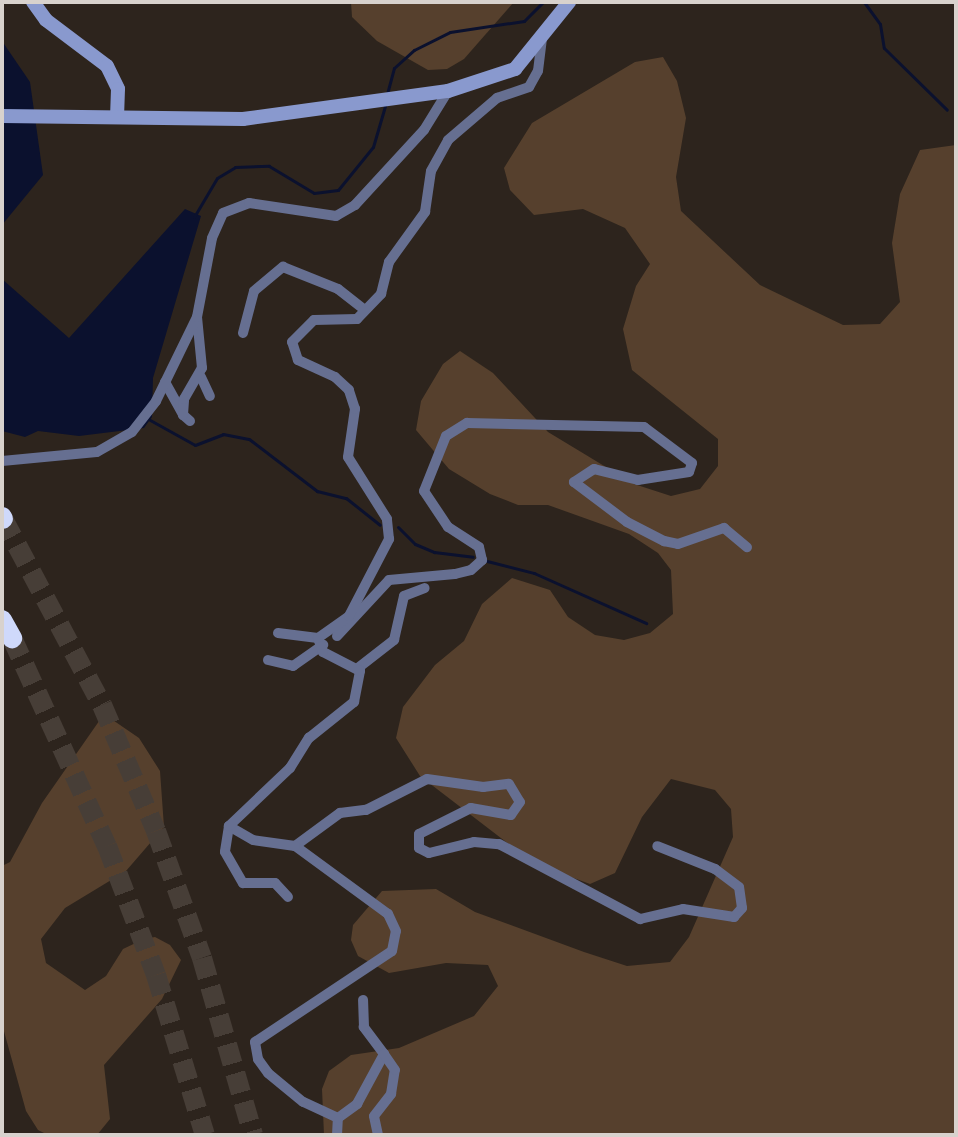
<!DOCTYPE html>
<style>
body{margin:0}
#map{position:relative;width:958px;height:1137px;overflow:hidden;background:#2d241d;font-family:Overpass,sans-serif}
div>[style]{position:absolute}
.green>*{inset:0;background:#56402d}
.water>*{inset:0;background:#0b112e}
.stream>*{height:3px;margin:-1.5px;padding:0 1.5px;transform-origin:1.5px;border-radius:1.5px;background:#0b112e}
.highway-tunnel>*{height:20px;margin-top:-10px;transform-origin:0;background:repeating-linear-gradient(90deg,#473e37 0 20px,transparent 0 30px)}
.street>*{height:10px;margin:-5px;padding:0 5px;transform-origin:5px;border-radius:5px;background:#666f91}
.secondary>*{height:14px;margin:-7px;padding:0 7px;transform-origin:7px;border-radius:7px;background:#8999ce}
.highway>*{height:20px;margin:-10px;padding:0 10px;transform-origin:10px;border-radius:10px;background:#cfd9fb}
span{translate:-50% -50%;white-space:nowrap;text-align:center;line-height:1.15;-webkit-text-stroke:8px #120e0b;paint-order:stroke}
.frame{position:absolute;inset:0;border:4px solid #d8d2cd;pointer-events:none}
</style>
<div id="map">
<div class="green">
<i style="clip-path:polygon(351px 2px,514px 2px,464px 59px,447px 69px,428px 70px,377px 41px,352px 17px)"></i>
<i style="clip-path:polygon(663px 57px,677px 81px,686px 118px,676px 177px,681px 211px,760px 285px,843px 325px,880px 324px,900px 302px,892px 243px,900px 194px,920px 150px,956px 145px,956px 1135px,324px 1135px,322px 1089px,329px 1071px,351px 1055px,399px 1048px,474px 1016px,498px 986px,488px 965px,446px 963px,389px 973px,358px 956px,351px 940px,353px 925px,382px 891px,436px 889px,475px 912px,584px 952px,627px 966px,670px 962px,689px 937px,733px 837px,731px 809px,715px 790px,671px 779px,642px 817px,615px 873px,590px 884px,549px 869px,510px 845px,420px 776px,396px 738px,403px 707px,435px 665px,464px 641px,482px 604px,512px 578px,550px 590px,568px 617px,595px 635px,624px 640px,650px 633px,673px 614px,671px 570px,658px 553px,629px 534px,548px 505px,518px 505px,490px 494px,449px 469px,416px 430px,421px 401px,443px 364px,460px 351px,493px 373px,548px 432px,634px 484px,671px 496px,700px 489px,718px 466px,718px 439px,632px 370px,623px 329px,636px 286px,650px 264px,625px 228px,583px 209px,534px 215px,510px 190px,504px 168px,532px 123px,635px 62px)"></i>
<i style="clip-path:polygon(104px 714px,139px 738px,160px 771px,164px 827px,126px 871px,65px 908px,41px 939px,46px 963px,85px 990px,106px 976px,123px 949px,144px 939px,155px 937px,170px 945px,181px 960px,162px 999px,104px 1065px,110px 1119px,97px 1135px,48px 1135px,38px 1130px,26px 1111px,2px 1024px,2px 866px,10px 862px,42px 803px)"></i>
</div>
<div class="water">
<i style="clip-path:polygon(2px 41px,30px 82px,43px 175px,2px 225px)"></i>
<i style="clip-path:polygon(185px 209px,201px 216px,153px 378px,152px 417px,144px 428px,79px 436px,38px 431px,25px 437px,2px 431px,2px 279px,69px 338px)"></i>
</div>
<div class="stream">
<i style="left:864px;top:2px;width:27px;rotate:54deg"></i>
<i style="left:880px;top:24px;width:24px;rotate:81deg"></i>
<i style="left:884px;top:48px;width:88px;rotate:44.5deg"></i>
<i style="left:387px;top:94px;width:27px;rotate:-75deg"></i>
<i style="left:394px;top:68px;width:27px;rotate:-42deg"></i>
<i style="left:414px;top:50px;width:40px;rotate:-26.6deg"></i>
<i style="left:450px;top:32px;width:75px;rotate:-8.5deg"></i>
<i style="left:524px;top:21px;width:27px;rotate:-45deg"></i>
<i style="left:194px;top:217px;width:45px;rotate:-59.5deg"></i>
<i style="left:217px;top:178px;width:21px;rotate:-31deg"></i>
<i style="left:235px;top:167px;width:34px;rotate:-2deg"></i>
<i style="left:269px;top:166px;width:52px;rotate:31deg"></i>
<i style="left:314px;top:193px;width:24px;rotate:-7deg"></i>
<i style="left:338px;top:190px;width:55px;rotate:-50.9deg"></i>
<i style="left:373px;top:147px;width:43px;rotate:-73.7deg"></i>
<i style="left:150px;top:420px;width:51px;rotate:29.1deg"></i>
<i style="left:195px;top:445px;width:30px;rotate:-21deg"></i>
<i style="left:223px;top:434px;width:26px;rotate:11deg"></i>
<i style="left:249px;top:439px;width:86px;rotate:37.4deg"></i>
<i style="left:317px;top:491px;width:30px;rotate:14deg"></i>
<i style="left:346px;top:498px;width:43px;rotate:38.5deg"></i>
<i style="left:398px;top:527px;width:24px;rotate:45deg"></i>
<i style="left:415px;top:544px;width:21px;rotate:23deg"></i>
<i style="left:434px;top:552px;width:39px;rotate:7deg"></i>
<i style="left:487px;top:561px;width:49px;rotate:14.3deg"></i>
<i style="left:534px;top:573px;width:123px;rotate:24.1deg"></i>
</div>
<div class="highway-tunnel">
<i style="left:3px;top:519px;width:211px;rotate:62deg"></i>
<i style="left:102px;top:705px;width:137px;rotate:66.8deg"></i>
<i style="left:156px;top:831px;width:135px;rotate:70.1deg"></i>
<i style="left:202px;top:958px;width:184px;rotate:73.9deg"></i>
<i style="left:12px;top:638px;width:229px;rotate:65.5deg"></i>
<i style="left:107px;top:846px;width:138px;rotate:69.2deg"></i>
<i style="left:156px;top:975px;width:167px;rotate:73deg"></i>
</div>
<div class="street">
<i style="left:243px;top:333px;width:43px;rotate:-75.3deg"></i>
<i style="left:254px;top:291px;width:38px;rotate:-40deg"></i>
<i style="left:283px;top:267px;width:59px;rotate:21.8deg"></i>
<i style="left:338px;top:289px;width:33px;rotate:38deg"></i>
<i style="left:201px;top:377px;width:21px;rotate:65deg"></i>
<i style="left:165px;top:382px;width:38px;rotate:61deg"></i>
<i style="left:190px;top:421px;width:9px;rotate:-139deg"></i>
<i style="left:183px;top:415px;width:16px;rotate:-86deg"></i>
<i style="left:184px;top:399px;width:36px;rotate:-60deg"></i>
<i style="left:202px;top:368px;width:51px;rotate:-95.6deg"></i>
<i style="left:2px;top:461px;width:95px;rotate:-5.4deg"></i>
<i style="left:97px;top:452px;width:40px;rotate:-29.7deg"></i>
<i style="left:132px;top:432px;width:39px;rotate:-52deg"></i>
<i style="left:156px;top:401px;width:93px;rotate:-64deg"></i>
<i style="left:197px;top:317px;width:80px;rotate:-79.2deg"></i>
<i style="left:212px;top:238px;width:27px;rotate:-66deg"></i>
<i style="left:223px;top:213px;width:28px;rotate:-21deg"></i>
<i style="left:249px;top:203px;width:88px;rotate:8.5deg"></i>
<i style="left:336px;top:216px;width:22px;rotate:-30deg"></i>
<i style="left:355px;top:205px;width:102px;rotate:-47.4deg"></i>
<i style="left:424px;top:130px;width:46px;rotate:-58.4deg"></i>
<i style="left:278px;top:633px;width:40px;rotate:7.1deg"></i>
<i style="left:337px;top:636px;width:76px;rotate:-47.1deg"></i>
<i style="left:389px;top:580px;width:66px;rotate:-5.2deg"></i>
<i style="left:455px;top:574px;width:16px;rotate:-14deg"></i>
<i style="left:471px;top:570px;width:15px;rotate:-42deg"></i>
<i style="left:482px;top:560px;width:13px;rotate:-103deg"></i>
<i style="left:479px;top:547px;width:37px;rotate:-147deg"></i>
<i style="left:448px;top:527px;width:43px;rotate:-123.7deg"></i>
<i style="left:424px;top:491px;width:59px;rotate:-68.2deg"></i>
<i style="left:446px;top:436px;width:25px;rotate:-32deg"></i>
<i style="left:467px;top:423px;width:177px;rotate:1.3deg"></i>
<i style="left:644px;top:427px;width:60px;rotate:36.9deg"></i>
<i style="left:692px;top:463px;width:9px;rotate:108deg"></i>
<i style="left:689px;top:472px;width:52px;rotate:171.1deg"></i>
<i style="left:638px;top:480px;width:45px;rotate:-166deg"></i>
<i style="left:594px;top:469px;width:24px;rotate:147deg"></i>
<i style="left:574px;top:482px;width:66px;rotate:37deg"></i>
<i style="left:627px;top:522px;width:42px;rotate:27.2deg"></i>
<i style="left:664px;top:541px;width:14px;rotate:12deg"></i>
<i style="left:678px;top:544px;width:49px;rotate:-19.2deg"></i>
<i style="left:724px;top:528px;width:30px;rotate:40deg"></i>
<i style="left:268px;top:660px;width:26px;rotate:13deg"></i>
<i style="left:293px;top:666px;width:37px;rotate:-35deg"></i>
<i style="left:358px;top:668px;width:46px;rotate:-37.9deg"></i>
<i style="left:394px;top:640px;width:45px;rotate:-77.2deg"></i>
<i style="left:404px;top:596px;width:22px;rotate:-21deg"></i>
<i style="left:229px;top:826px;width:26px;rotate:99deg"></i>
<i style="left:225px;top:852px;width:36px;rotate:60deg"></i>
<i style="left:243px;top:883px;width:32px"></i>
<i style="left:275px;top:883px;width:19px;rotate:47deg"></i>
<i style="left:295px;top:846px;width:56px;rotate:-36.3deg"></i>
<i style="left:340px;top:813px;width:26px;rotate:-7deg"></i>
<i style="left:366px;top:810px;width:68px;rotate:-26.9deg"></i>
<i style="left:427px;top:779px;width:57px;rotate:8.1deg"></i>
<i style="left:483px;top:787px;width:26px;rotate:-7deg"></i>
<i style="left:509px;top:784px;width:21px;rotate:59deg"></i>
<i style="left:520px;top:802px;width:16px;rotate:125deg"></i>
<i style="left:511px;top:815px;width:41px;rotate:-170.1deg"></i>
<i style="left:471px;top:808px;width:58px;rotate:153.4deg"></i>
<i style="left:419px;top:834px;width:14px;rotate:90deg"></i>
<i style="left:419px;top:848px;width:11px;rotate:27deg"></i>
<i style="left:429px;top:853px;width:46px;rotate:-13.7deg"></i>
<i style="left:474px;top:842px;width:25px;rotate:5deg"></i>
<i style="left:499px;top:844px;width:160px;rotate:28deg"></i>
<i style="left:640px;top:919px;width:44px;rotate:-13.1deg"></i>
<i style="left:683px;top:909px;width:52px;rotate:8.9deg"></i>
<i style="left:734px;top:917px;width:12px;rotate:-48deg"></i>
<i style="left:742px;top:908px;width:21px;rotate:-98deg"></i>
<i style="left:739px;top:887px;width:30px;rotate:-143deg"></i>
<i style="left:715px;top:869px;width:62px;rotate:-158.4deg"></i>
<i style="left:338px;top:1118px;width:24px;rotate:-36deg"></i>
<i style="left:357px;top:1104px;width:57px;rotate:-61.6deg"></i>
<i style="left:384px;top:1054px;width:34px;rotate:-127deg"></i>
<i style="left:364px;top:1027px;width:27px;rotate:-92deg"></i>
<i style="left:337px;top:1135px;width:17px;rotate:-87deg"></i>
<i style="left:338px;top:1118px;width:38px;rotate:-155deg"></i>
<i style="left:303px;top:1102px;width:45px;rotate:-140.4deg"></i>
<i style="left:268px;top:1073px;width:17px;rotate:-126deg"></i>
<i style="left:258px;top:1059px;width:17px;rotate:-100deg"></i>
<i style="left:255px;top:1042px;width:164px;rotate:-33.6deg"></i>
<i style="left:392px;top:951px;width:20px;rotate:-79deg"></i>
<i style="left:396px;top:931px;width:19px;rotate:-115deg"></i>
<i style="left:388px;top:914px;width:115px;rotate:-143.8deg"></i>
<i style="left:295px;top:846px;width:42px;rotate:-171.9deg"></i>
<i style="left:253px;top:840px;width:28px;rotate:-150deg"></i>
<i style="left:229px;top:826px;width:84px;rotate:-43.6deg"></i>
<i style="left:290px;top:768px;width:36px;rotate:-58deg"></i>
<i style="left:309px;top:738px;width:58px;rotate:-38.7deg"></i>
<i style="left:354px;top:702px;width:32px;rotate:-79deg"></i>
<i style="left:360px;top:671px;width:42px;rotate:-152.8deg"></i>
<i style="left:323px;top:652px;width:15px;rotate:-110deg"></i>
<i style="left:318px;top:638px;width:38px;rotate:-35deg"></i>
<i style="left:349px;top:616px;width:87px;rotate:-62.5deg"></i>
<i style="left:389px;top:539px;width:20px;rotate:-96deg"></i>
<i style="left:387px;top:519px;width:73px;rotate:-122.2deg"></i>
<i style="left:348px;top:457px;width:49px;rotate:-81.7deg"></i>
<i style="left:355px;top:409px;width:20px;rotate:-108deg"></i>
<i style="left:349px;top:390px;width:19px;rotate:-137deg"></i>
<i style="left:335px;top:377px;width:41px;rotate:-155.3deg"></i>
<i style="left:298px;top:360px;width:19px;rotate:-108deg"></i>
<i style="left:292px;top:342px;width:31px;rotate:-45deg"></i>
<i style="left:314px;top:320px;width:43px;rotate:-1.3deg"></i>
<i style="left:357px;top:319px;width:35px;rotate:-46deg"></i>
<i style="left:381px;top:294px;width:33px;rotate:-76deg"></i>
<i style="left:389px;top:262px;width:62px;rotate:-54.2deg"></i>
<i style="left:425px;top:212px;width:41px;rotate:-81.7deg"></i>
<i style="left:431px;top:171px;width:35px;rotate:-61deg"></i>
<i style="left:448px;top:140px;width:65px;rotate:-40.6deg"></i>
<i style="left:497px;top:98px;width:34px;rotate:-19deg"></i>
<i style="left:529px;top:87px;width:18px;rotate:-61deg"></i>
<i style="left:538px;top:71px;width:31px;rotate:-83deg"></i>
<i style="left:378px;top:1135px;width:19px;rotate:-102deg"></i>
<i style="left:374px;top:1116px;width:28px;rotate:-52deg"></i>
<i style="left:391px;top:1094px;width:24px;rotate:-81deg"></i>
<i style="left:395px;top:1070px;width:19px;rotate:-125deg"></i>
</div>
<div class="secondary">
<i style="left:33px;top:2px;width:22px;rotate:54deg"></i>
<i style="left:46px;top:20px;width:76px;rotate:37deg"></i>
<i style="left:107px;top:66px;width:25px;rotate:64deg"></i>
<i style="left:118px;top:89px;width:28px;rotate:92deg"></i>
<i style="left:2px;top:116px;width:241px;rotate:0.7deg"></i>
<i style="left:243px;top:119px;width:207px;rotate:-7.8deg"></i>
<i style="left:448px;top:91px;width:71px;rotate:-18.2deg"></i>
<i style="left:515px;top:69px;width:86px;rotate:-51.1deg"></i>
</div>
<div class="highway">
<i style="left:2px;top:517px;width:2px;rotate:63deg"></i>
<i style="left:2px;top:620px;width:21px;rotate:61deg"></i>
</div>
<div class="frame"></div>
</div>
